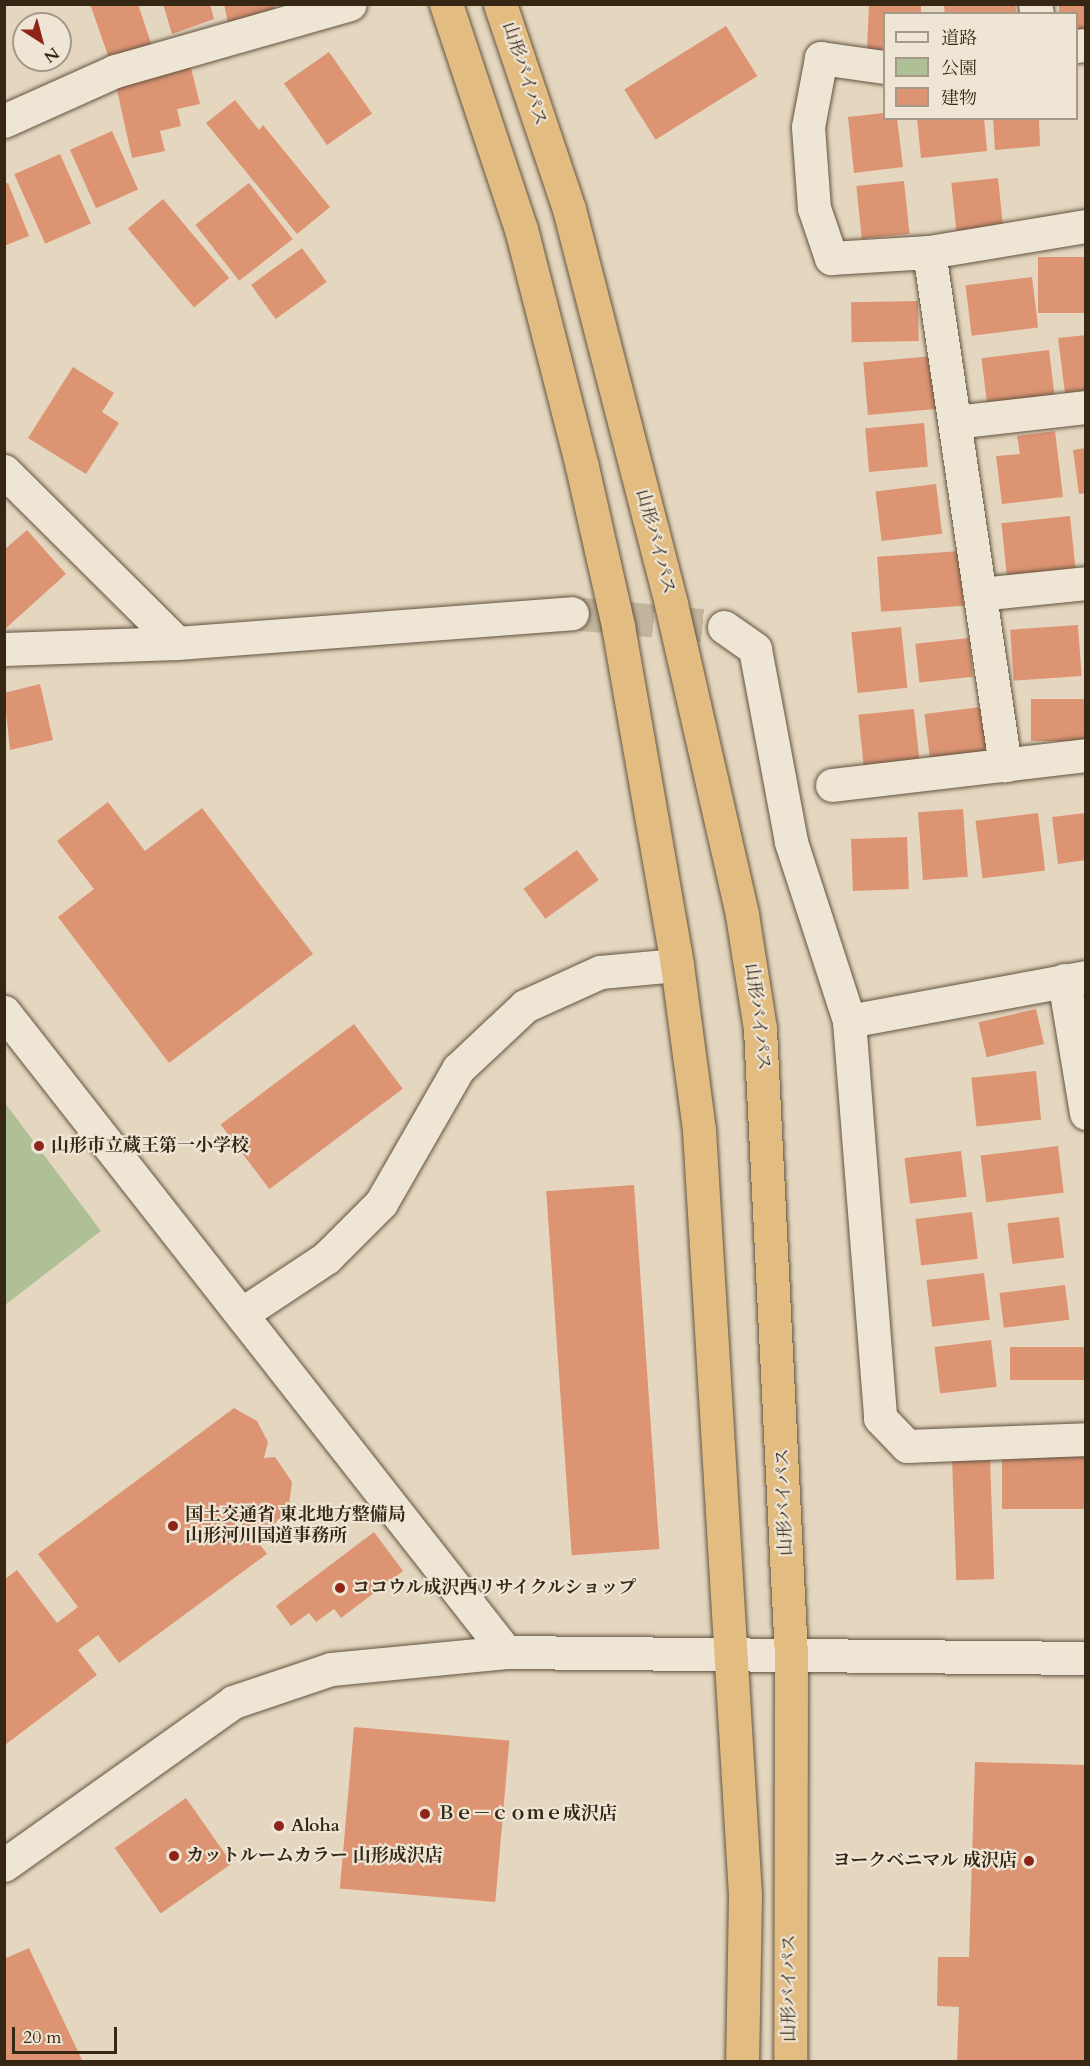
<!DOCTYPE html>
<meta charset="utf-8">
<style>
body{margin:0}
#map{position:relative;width:1090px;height:2066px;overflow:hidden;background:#e5d7bf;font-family:Cardo,"Noto Serif JP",serif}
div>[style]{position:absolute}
.green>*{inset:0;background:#afbf96}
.building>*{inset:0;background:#dc9473;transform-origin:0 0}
.minor-tunnel>*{height:33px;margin-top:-16.5px;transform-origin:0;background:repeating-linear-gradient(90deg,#c2b49d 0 33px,transparent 0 49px)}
.roads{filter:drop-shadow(0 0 2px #625340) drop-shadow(0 0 2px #625340)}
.minor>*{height:33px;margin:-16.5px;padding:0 16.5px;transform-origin:16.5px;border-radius:16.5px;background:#eee5d5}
.highway>*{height:33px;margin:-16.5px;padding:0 16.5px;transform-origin:16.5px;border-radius:16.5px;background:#e2bc80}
.dots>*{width:16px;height:16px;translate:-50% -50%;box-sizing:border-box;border:3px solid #eee5d5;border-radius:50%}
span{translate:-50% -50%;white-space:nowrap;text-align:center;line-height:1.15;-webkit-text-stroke:4.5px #eee5d5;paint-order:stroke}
.street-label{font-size:18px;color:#362715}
.poi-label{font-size:18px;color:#362715;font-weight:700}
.left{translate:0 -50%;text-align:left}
.right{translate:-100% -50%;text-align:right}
.frame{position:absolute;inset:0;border:6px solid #362715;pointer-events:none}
.legend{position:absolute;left:883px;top:12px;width:195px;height:108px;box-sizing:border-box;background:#eee5d5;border:2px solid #a49988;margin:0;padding:8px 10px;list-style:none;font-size:18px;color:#362715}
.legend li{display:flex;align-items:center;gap:12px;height:30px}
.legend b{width:30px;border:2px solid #a49988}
.north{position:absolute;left:12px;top:12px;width:60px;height:60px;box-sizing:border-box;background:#eee5d5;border:2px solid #a49988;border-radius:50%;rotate:144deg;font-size:16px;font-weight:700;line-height:24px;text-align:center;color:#362715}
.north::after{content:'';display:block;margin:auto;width:21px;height:27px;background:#8f2418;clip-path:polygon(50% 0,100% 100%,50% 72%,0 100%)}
.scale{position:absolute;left:12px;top:2027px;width:105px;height:27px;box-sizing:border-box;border:3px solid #362715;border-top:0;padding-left:8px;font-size:18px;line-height:21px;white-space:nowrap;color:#362715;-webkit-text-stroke:4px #eee5d5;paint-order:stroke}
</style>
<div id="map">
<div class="green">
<i style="clip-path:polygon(5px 1103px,101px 1231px,5px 1305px)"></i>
</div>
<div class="building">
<i style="clip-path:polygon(90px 4px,138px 4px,152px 46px,110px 61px)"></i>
<i style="clip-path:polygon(163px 4px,210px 4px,214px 19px,172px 34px)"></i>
<i style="clip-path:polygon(224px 4px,274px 4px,275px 11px,228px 23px)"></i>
<i style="clip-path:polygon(869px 4px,921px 4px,921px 14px,884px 14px,884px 50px,867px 49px)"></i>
<i style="clip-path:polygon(955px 4px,1015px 4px,1016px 14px,945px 14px,944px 6px)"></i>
<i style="clip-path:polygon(1059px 4px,1086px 4px,1086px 33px,1076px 34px,1076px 14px,1059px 14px)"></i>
<i style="left:726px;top:26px;width:59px;height:120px;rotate:58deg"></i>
<i style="left:329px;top:52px;width:75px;height:55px;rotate:55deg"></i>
<i style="clip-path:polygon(190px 64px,200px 104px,177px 109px,181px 126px,160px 131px,165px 151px,132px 158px,115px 81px)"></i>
<i style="clip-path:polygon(235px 100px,259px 130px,263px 125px,330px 207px,297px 234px,206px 123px)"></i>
<i style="clip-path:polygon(884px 113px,884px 118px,897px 118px,903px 167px,854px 173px,848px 117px)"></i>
<i style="clip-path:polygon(917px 118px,984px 118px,987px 151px,921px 158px)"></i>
<i style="clip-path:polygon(993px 118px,1039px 118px,1040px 146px,995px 150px)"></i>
<i style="left:112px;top:131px;width:64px;height:46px;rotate:66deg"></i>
<i style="left:60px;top:154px;width:76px;height:50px;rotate:66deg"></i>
<i style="left:998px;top:178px;width:49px;height:47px;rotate:84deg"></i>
<i style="left:904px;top:181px;width:53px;height:48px;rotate:84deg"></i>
<i style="clip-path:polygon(8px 183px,29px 236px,4px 246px,4px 184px)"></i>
<i style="left:249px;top:183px;width:71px;height:68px;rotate:52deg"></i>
<i style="left:163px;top:199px;width:103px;height:46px;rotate:50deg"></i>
<i style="left:302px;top:248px;width:42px;height:63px;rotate:54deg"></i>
<i style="left:1086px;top:257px;width:56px;height:48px;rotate:90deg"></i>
<i style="left:1032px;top:277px;width:51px;height:67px;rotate:83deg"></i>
<i style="left:918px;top:301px;width:40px;height:67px;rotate:89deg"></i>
<i style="clip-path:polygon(1086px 335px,1086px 390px,1065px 393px,1058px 338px)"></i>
<i style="left:1049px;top:350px;width:48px;height:68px;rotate:83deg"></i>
<i style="left:934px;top:356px;width:53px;height:71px;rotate:85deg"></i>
<i style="clip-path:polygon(73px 367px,114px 393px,102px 412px,119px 423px,86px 474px,28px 438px)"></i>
<i style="left:924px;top:423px;width:44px;height:59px;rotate:85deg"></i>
<i style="clip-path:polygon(1055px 431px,1063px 497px,1002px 504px,996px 456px,1020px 454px,1017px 436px)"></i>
<i style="clip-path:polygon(1086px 448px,1086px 493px,1079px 494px,1073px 450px)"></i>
<i style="left:936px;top:484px;width:50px;height:61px;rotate:83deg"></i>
<i style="left:1070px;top:516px;width:54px;height:69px;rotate:84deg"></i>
<i style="clip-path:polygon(27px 530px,66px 574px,6px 628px,4px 550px)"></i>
<i style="left:960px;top:551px;width:55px;height:83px;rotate:86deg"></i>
<i style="left:1078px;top:625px;width:51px;height:68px;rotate:86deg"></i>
<i style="left:901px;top:627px;width:61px;height:50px;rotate:84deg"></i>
<i style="left:969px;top:638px;width:39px;height:54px;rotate:84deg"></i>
<i style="clip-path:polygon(40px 684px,53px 740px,10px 750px,4px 693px)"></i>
<i style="left:1086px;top:699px;width:42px;height:55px;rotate:90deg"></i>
<i style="left:981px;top:707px;width:46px;height:57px;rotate:83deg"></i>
<i style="left:914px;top:709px;width:56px;height:56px;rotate:84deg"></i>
<i style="clip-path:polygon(108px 802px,145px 851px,202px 808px,313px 954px,169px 1063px,58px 917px,94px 889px,57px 841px)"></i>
<i style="left:963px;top:809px;width:68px;height:45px;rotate:86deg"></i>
<i style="left:1038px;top:813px;width:58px;height:63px;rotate:83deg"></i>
<i style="clip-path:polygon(1086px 813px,1086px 860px,1058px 864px,1052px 817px)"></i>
<i style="left:907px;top:837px;width:52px;height:56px;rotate:88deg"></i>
<i style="left:577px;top:850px;width:37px;height:66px;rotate:54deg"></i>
<i style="left:1036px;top:1009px;width:36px;height:59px;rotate:77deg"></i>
<i style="left:354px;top:1024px;width:81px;height:167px;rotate:53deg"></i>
<i style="left:1036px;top:1071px;width:49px;height:65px;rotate:84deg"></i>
<i style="left:1058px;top:1146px;width:47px;height:78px;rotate:83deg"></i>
<i style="left:961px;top:1151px;width:46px;height:57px;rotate:83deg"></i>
<i style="left:634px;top:1185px;width:365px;height:88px;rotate:86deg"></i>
<i style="left:972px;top:1212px;width:47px;height:57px;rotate:83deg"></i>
<i style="left:1059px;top:1217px;width:41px;height:52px;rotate:83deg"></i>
<i style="left:984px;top:1273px;width:47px;height:58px;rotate:83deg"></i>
<i style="left:1065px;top:1285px;width:35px;height:66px;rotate:83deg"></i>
<i style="left:991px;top:1340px;width:47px;height:57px;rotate:83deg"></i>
<i style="left:1086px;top:1347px;width:33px;height:76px;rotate:90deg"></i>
<i style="clip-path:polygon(234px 1408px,257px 1421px,268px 1442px,264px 1458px,275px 1457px,292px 1482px,288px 1513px,255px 1538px,267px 1554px,119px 1663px,98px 1635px,78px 1650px,97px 1675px,5px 1745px,5px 1579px,17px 1570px,57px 1623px,78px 1607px,38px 1554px)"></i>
<i style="left:1086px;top:1457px;width:52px;height:84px;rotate:90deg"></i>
<i style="left:990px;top:1458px;width:121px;height:38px;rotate:88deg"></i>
<i style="clip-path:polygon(374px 1532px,403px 1571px,341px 1618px,334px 1609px,316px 1622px,309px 1613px,291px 1626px,276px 1606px)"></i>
<i style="left:354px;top:1727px;width:156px;height:162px;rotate:5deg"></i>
<i style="clip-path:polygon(975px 1762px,1086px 1765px,1086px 2062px,957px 2062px,959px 2007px,937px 2006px,938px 1957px,969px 1957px)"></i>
<i style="left:186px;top:1798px;width:80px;height:87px;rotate:55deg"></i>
<i style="clip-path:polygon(29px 1948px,83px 2062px,4px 2062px,4px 1959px)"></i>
</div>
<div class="minor-tunnel">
<i style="left:572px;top:613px;width:153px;rotate:5.3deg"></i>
</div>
<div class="roads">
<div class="minor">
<i style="left:1035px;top:4px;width:10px;rotate:79deg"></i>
<i style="left:1076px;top:46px;width:10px;rotate:-6deg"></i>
<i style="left:884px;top:67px;width:64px;rotate:-171.9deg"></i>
<i style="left:821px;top:58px;width:70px;rotate:100.7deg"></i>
<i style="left:808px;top:127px;width:81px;rotate:85.8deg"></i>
<i style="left:814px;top:208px;width:53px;rotate:71.2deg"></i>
<i style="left:831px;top:258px;width:98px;rotate:-3.5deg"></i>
<i style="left:929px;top:252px;width:159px;rotate:-9.4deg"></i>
<i style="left:4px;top:121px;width:122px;rotate:-24.2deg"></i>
<i style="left:115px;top:71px;width:244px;rotate:-15.9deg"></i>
<i style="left:929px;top:252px;width:519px;rotate:81.57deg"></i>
<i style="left:955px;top:422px;width:132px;rotate:-6.5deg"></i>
<i style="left:4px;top:471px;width:244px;rotate:44.8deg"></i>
<i style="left:980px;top:594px;width:107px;rotate:-5.9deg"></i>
<i style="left:724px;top:627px;width:38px;rotate:35deg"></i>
<i style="left:755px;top:649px;width:196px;rotate:79.4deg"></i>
<i style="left:791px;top:842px;width:188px;rotate:72deg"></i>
<i style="left:849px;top:1021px;width:398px;rotate:85.5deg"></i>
<i style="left:880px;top:1418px;width:39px;rotate:46deg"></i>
<i style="left:907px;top:1446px;width:179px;rotate:-2.2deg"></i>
<i style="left:4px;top:649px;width:173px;rotate:-2deg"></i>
<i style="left:177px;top:643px;width:396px;rotate:-4.3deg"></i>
<i style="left:832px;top:785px;width:256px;rotate:-6.7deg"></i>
<i style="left:1064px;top:980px;width:135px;rotate:80.6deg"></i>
<i style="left:4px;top:1012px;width:813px;rotate:51.89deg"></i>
<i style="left:849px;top:1021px;width:241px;rotate:-10.5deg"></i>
<i style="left:243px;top:1313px;width:100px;rotate:-33.5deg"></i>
<i style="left:326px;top:1258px;width:78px;rotate:-45deg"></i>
<i style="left:381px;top:1203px;width:155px;rotate:-60.1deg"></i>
<i style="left:458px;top:1069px;width:92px;rotate:-43.2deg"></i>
<i style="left:525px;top:1006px;width:82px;rotate:-24.4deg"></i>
<i style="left:600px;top:972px;width:77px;rotate:-5.2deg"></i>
<i style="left:4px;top:1865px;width:281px;rotate:-35.4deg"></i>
<i style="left:233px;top:1702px;width:103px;rotate:-18.6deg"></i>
<i style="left:331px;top:1669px;width:176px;rotate:-5.5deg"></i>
<i style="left:506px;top:1652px;width:580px;rotate:0.59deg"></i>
</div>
<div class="highway">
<i style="left:446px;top:4px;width:237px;rotate:71.6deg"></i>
<i style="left:521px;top:229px;width:246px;rotate:75.6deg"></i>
<i style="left:582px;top:467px;width:163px;rotate:77.2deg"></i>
<i style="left:618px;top:626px;width:344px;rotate:80.1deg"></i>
<i style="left:677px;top:965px;width:166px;rotate:82.4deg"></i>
<i style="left:699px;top:1130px;width:767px;rotate:86.56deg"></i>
<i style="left:745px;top:1896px;width:166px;rotate:91deg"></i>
<i style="left:500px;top:4px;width:216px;rotate:71.4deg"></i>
<i style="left:569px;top:209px;width:408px;rotate:75.5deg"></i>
<i style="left:671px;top:604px;width:319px;rotate:77.1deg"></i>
<i style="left:742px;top:915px;width:115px;rotate:81deg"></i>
<i style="left:760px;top:1029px;width:628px;rotate:87.17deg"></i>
<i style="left:791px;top:1656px;width:406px;rotate:90.1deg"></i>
</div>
</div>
<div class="dots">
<i style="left:39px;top:1146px;background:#8f2418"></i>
<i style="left:173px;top:1526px;background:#8f2418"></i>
<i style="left:340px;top:1588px;background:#8f2418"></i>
<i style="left:425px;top:1814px;background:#8f2418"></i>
<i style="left:279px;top:1826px;background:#8f2418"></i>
<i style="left:174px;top:1856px;background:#8f2418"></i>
<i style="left:1029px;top:1861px;background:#8f2418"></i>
</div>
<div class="street-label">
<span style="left:524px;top:74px;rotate:72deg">山形バイパス</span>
<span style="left:655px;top:542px;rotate:75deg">山形バイパス</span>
<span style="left:757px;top:1017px;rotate:83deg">山形バイパス</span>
<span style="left:785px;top:1502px;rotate:-92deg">山形バイパス</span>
<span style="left:790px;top:1988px;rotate:-90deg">山形バイパス</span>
</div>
<div class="poi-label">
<span class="left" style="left:51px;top:1146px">山形市立蔵王第一小学校</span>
<span class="left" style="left:185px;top:1526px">国土交通省 東北地方整備局<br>山形河川国道事務所</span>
<span class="left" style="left:352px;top:1588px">ココウル成沢西リサイクルショップ</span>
<span class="left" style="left:437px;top:1814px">Ｂｅ－ｃｏｍｅ成沢店</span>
<span class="left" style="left:291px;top:1826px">Aloha</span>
<span class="left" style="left:186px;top:1856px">カットルームカラー 山形成沢店</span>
<span class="right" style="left:1017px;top:1861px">ヨークベニマル 成沢店</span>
</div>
<div class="frame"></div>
<ul class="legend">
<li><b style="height:8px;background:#eee5d5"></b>道路</li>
<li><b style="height:16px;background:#afbf96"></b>公園</li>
<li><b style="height:16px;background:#dc9473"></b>建物</li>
</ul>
<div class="north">N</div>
<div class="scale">20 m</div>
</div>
